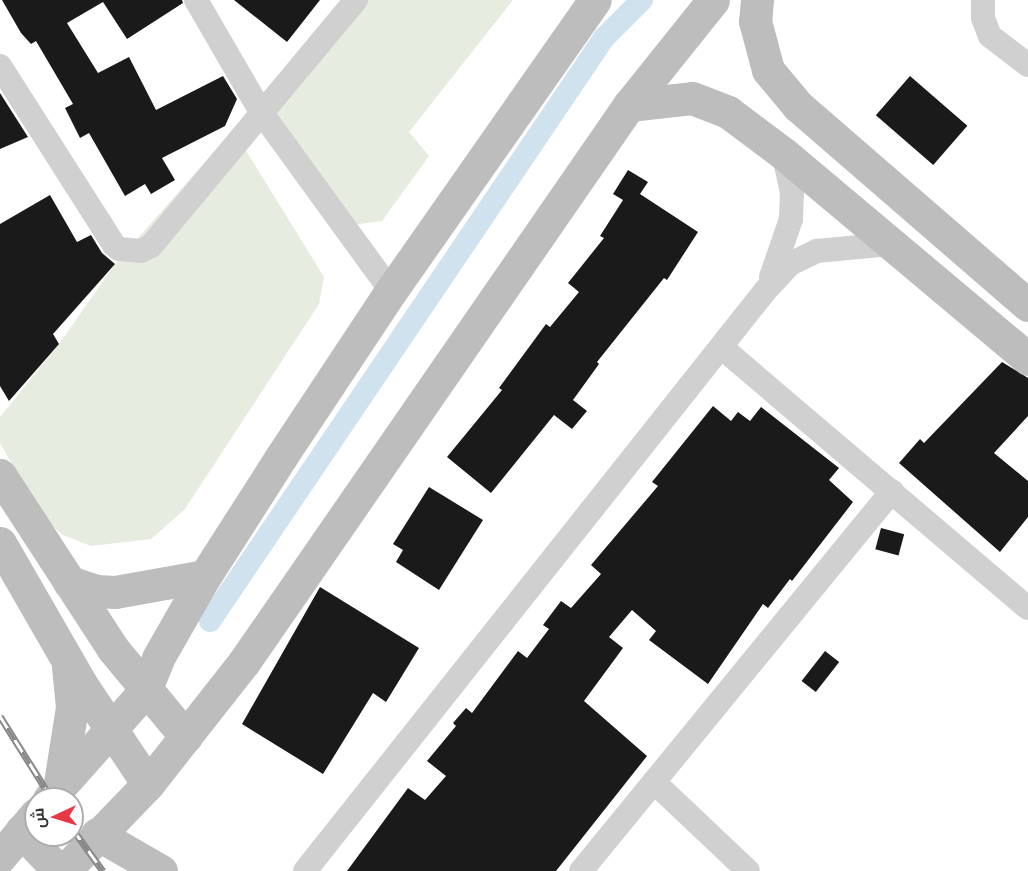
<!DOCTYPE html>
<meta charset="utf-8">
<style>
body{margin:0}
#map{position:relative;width:1028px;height:871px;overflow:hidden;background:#fff;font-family:Lato,Cairo,sans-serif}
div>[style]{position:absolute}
.green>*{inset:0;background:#e6ecdf}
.canal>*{height:22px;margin:-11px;padding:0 11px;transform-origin:11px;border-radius:11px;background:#cfe2ee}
.building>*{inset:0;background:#1a1a1a;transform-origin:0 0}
.street>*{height:24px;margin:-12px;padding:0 12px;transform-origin:12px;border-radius:12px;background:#d0d0d0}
.secondary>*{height:33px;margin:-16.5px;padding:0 16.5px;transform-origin:16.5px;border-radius:16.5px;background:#bdbdbd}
.rail>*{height:7px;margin-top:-3.5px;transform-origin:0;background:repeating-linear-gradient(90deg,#fff 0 14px,#888 0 28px);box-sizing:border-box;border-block:2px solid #888}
span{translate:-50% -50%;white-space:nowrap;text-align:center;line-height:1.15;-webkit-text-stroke:6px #fff;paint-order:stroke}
.north{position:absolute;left:24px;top:787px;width:60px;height:60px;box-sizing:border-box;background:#fff;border:2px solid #adadad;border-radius:50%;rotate:266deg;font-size:16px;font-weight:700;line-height:24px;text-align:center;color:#333}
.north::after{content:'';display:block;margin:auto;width:21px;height:27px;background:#e63946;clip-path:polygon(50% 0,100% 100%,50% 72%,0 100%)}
</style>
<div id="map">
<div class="green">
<i style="clip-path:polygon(363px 0,513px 0,409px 132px,429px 156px,382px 221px,352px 225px,275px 112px)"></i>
<i style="clip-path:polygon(221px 144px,245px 149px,324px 277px,319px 304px,185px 509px,151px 539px,91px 546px,63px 535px,43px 518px,0 443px,0 417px,59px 344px,115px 264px)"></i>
</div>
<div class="canal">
<i style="left:210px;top:621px;width:704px;rotate:-55.95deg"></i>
<i style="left:604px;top:38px;width:54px;rotate:-45deg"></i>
</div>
<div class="building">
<i style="clip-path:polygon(2px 0,182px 0,183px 3px,127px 39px,103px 2px,67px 23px,98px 73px,129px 57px,156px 110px,223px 76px,237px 99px,225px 126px,162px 158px,175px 180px,151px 194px,145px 184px,125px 196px,89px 133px,80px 138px,65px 108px,73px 104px,36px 41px,31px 44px,21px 33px)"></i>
<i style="clip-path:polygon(234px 0,320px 0,287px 42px)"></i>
<i style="left:910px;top:76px;width:76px;height:52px;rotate:41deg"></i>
<i style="clip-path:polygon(0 93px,28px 137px,0 149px)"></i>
<i style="clip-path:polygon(628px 170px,648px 182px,640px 194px,698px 232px,667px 280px,664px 278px,597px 362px,599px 364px,573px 400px,587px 411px,572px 429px,554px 415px,491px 493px,447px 457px,502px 390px,499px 388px,546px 324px,550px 327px,579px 292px,568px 283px,604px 238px,600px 236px,623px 200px,613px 194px)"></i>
<i style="clip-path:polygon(50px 195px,77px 242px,91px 235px,102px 253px,115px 264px,53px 334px,59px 344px,9px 401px,0 386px,0 224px)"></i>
<i style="clip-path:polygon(1002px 362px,1028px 378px,1028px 416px,994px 453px,1028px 481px,1028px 517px,1000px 552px,899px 463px,920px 439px,924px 443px)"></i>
<i style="clip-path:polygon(713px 406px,731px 421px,738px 412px,750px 421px,761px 407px,839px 468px,829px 480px,853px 502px,792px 581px,790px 579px,768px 608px,763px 604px,708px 684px,649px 640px,656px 631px,632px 610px,609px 637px,623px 648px,584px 701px,647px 756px,556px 871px,347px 871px,408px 788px,425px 800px,446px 776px,427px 761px,456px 726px,453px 723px,466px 708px,472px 713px,518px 651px,527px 658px,549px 629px,543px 625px,561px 601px,571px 608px,601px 574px,591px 565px,658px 486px,652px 482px)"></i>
<i style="clip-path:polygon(429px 487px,483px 520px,439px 590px,396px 562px,403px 550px,393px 544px)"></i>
<i style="left:881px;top:528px;width:24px;height:22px;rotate:15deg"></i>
<i style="clip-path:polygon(320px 587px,419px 648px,386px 702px,373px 693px,323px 774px,242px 724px)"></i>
<i style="left:825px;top:651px;width:18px;height:38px;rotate:38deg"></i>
</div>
<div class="street">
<i style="left:196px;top:0;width:129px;rotate:59.9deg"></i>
<i style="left:261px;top:112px;width:221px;rotate:54deg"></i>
<i style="left:983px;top:0;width:18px;rotate:90deg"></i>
<i style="left:983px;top:18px;width:19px;rotate:69deg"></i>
<i style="left:990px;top:36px;width:48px;rotate:37.3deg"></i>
<i style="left:0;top:66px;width:212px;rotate:57.5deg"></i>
<i style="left:114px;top:245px;width:6px;rotate:39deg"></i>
<i style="left:119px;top:249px;width:22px;rotate:5deg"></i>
<i style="left:141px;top:251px;width:11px;rotate:-27deg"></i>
<i style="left:151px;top:246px;width:320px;rotate:-50.2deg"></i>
<i style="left:771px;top:277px;width:61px;rotate:-71deg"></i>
<i style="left:791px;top:219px;width:26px;rotate:-88deg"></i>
<i style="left:792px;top:193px;width:40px;rotate:-102deg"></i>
<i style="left:721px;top:347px;width:403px;rotate:40.4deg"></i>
<i style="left:654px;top:782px;width:129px;rotate:43.4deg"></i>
<i style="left:305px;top:871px;width:740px;rotate:-51.58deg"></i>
<i style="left:765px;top:291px;width:37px;rotate:-47deg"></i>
<i style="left:790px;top:264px;width:30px;rotate:-26deg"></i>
<i style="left:817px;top:251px;width:74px;rotate:-5.4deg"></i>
<i style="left:581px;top:871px;width:491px;rotate:-50.7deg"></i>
</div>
<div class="secondary">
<i style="left:757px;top:0;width:21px;rotate:95deg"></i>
<i style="left:755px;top:21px;width:51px;rotate:75.1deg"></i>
<i style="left:768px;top:70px;width:47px;rotate:50.2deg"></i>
<i style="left:798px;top:106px;width:304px;rotate:40.9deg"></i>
<i style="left:629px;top:105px;width:63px;rotate:-6.3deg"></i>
<i style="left:692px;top:98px;width:39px;rotate:21deg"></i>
<i style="left:728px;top:112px;width:70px;rotate:36.9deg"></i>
<i style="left:784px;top:154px;width:319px;rotate:40deg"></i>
<i style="left:0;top:475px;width:207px;rotate:57deg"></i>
<i style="left:113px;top:649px;width:114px;rotate:50.3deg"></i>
<i style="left:0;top:543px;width:163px;rotate:60.1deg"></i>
<i style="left:81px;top:684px;width:120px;rotate:56.2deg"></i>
<i style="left:69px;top:582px;width:28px;rotate:18deg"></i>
<i style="left:96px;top:591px;width:19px;rotate:3deg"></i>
<i style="left:115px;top:592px;width:91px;rotate:-10.1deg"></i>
<i style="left:60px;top:783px;width:77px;rotate:-81deg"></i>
<i style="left:72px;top:707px;width:40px;rotate:-95.7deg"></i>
<i style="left:49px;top:799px;width:144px;rotate:-48.4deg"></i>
<i style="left:145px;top:691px;width:35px;rotate:-68deg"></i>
<i style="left:158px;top:658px;width:95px;rotate:-60.2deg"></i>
<i style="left:205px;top:576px;width:141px;rotate:-57.4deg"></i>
<i style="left:281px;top:457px;width:199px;rotate:-56.5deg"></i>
<i style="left:391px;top:291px;width:355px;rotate:-55deg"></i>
<i style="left:21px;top:831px;width:55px;rotate:46.5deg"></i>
<i style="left:97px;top:834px;width:74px;rotate:30deg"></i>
<i style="left:0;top:857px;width:56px;rotate:-50.1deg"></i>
<i style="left:64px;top:871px;width:121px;rotate:-46deg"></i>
<i style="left:148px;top:784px;width:155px;rotate:-51.8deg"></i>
<i style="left:244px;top:662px;width:677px;rotate:-55.35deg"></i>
<i style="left:629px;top:105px;width:134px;rotate:-51.3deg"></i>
</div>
<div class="rail">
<i style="left:0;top:716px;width:98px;rotate:57.9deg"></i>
<i style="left:72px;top:828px;width:53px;rotate:54.2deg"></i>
</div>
<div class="north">ش</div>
</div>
